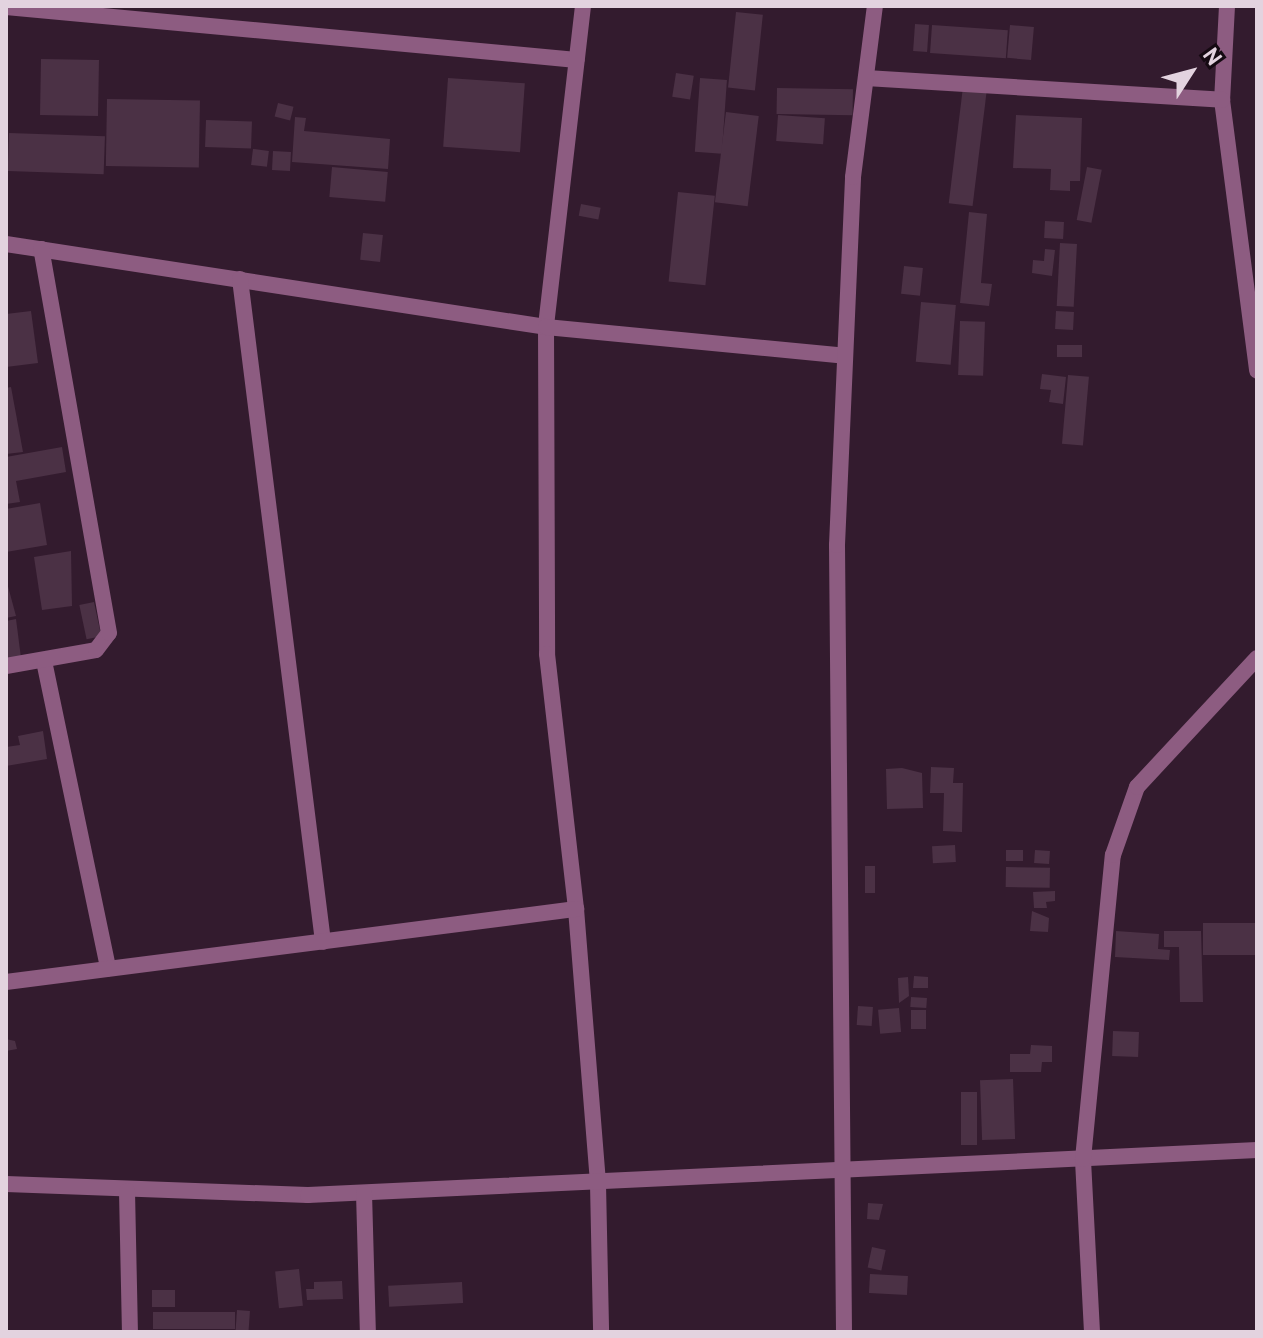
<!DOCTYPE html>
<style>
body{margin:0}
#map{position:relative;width:1263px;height:1338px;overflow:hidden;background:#331b2e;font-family:Overpass,sans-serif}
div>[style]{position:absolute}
.building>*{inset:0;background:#4b3145;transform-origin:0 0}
.service>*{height:16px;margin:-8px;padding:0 8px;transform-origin:8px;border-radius:8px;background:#8d5c81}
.minor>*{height:16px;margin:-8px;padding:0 8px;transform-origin:8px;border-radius:8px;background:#8d5c81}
span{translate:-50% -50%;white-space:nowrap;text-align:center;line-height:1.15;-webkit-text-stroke:8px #150a12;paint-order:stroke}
.frame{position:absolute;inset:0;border:8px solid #e3d3df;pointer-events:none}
.north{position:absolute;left:1151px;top:32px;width:80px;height:80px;-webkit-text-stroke:6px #150a12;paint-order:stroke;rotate:54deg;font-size:22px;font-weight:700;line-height:32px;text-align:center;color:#e3d3df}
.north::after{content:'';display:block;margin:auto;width:28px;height:36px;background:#e3d3df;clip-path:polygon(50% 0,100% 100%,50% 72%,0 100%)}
</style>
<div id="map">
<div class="building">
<i style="left:736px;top:12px;width:27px;height:76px;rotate:6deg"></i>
<i style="left:915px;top:24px;width:14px;height:27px;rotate:4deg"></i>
<i style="left:932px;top:25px;width:76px;height:28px;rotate:4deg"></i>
<i style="left:1010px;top:25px;width:24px;height:33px;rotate:5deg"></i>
<i style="left:41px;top:59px;width:58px;height:56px;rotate:1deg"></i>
<i style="left:676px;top:73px;width:18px;height:24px;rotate:9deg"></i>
<i style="left:448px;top:78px;width:77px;height:69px;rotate:4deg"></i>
<i style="left:700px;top:78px;width:27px;height:74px;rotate:4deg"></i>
<i style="left:963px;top:87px;width:24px;height:117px;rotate:7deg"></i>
<i style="left:777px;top:88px;width:76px;height:26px;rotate:1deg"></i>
<i style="left:107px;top:99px;width:93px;height:67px;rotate:1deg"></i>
<i style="left:278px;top:103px;width:16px;height:14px;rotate:14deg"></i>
<i style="left:726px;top:112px;width:33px;height:91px;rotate:7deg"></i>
<i style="left:778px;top:115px;width:47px;height:26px;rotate:4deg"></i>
<i style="clip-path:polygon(1016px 115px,1082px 118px,1080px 181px,1070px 181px,1070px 191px,1050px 190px,1051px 169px,1013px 168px)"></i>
<i style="clip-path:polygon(295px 117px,306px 118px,304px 131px,390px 139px,388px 169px,292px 162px)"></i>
<i style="left:206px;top:120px;width:46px;height:27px;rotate:2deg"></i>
<i style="left:9px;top:133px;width:96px;height:38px;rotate:2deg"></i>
<i style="left:253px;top:149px;width:16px;height:16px;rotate:7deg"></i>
<i style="left:273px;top:151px;width:18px;height:19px;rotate:3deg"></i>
<i style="left:332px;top:167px;width:56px;height:30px;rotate:5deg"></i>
<i style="left:1087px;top:167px;width:15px;height:54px;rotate:11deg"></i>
<i style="left:678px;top:192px;width:37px;height:90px;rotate:6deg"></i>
<i style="left:581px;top:204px;width:20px;height:12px;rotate:11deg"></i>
<i style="clip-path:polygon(969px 212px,987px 214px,981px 283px,992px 284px,989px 306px,960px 303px)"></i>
<i style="left:1045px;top:221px;width:19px;height:17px;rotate:3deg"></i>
<i style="left:363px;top:233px;width:20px;height:27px;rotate:6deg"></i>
<i style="left:1060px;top:243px;width:17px;height:63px;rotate:3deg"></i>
<i style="clip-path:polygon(1045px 249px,1055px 250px,1052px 276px,1032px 273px,1033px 260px,1044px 261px)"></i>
<i style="left:904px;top:266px;width:19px;height:28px;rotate:6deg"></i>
<i style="left:921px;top:302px;width:35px;height:60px;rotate:5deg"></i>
<i style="clip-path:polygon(31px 311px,38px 363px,6px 367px,6px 314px)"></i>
<i style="left:1056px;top:311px;width:18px;height:18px;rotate:3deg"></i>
<i style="left:960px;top:321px;width:25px;height:54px;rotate:2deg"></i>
<i style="left:1057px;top:345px;width:25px;height:12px"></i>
<i style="clip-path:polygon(1042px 374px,1066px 377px,1063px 404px,1049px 402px,1051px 390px,1040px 389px)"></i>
<i style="left:1068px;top:375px;width:21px;height:69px;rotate:5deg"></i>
<i style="clip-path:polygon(11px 387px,23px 452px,6px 454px,6px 388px)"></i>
<i style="clip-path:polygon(62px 447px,66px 472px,16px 481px,20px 502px,6px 504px,6px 457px)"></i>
<i style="clip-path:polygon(40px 503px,47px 545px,6px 552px,6px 509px)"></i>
<i style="clip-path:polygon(71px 551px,72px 606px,42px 610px,34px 557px)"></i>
<i style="clip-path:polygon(6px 579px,16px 616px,6px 618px)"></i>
<i style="left:94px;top:602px;width:35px;height:15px;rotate:78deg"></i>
<i style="clip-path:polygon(16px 619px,21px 658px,7px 659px,6px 621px)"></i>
<i style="clip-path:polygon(43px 731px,47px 759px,6px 766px,6px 747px,20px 745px,18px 736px)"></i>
<i style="clip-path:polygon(931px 767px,954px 768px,953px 783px,963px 783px,962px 832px,943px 831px,944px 793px,930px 793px)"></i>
<i style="clip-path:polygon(902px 768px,922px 773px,923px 808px,887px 809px,886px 769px)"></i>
<i style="left:955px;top:845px;width:17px;height:23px;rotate:87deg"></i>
<i style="left:1006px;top:850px;width:17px;height:11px"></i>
<i style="left:1035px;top:850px;width:15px;height:13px;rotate:4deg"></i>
<i style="left:865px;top:866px;width:10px;height:27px"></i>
<i style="left:1006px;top:867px;width:44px;height:20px;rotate:1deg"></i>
<i style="clip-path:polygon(1055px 891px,1055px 901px,1046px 902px,1047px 908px,1034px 908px,1033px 892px)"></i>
<i style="clip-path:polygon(1032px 911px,1049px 918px,1048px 932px,1030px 931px)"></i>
<i style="left:1257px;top:923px;width:32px;height:54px;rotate:90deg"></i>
<i style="clip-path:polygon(1116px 931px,1159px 934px,1158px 949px,1170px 950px,1169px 960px,1115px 957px)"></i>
<i style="clip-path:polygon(1164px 931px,1201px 931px,1203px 1002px,1180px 1002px,1179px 947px,1164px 947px)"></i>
<i style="clip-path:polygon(914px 976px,928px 977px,928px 988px,913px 988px)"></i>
<i style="clip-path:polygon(908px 977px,909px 996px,899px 1003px,898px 978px)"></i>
<i style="left:911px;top:997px;width:16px;height:10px;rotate:4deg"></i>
<i style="left:858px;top:1006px;width:15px;height:19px;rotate:4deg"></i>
<i style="left:899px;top:1008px;width:24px;height:21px;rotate:85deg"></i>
<i style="left:911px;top:1010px;width:15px;height:19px"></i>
<i style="left:1113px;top:1031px;width:26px;height:25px;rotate:2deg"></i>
<i style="clip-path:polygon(6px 1039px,15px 1041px,17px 1049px,6px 1051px)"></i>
<i style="clip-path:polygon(1031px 1045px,1052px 1046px,1052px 1062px,1042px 1062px,1041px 1072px,1010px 1072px,1010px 1054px,1030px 1054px)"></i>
<i style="left:1013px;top:1079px;width:60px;height:33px;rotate:88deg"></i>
<i style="left:961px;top:1092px;width:16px;height:53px"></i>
<i style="clip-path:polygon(868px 1203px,883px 1204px,879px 1220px,867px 1219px)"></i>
<i style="left:872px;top:1247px;width:14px;height:21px;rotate:12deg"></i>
<i style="left:299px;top:1269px;width:37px;height:24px;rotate:84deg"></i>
<i style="left:870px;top:1274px;width:38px;height:19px;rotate:3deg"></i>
<i style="clip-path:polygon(342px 1281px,343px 1299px,307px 1300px,306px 1289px,314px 1289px,314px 1282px)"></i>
<i style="left:462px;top:1282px;width:21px;height:74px;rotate:87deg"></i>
<i style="left:152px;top:1290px;width:23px;height:17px"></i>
<i style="left:237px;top:1310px;width:13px;height:22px;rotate:4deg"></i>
<i style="left:153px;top:1312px;width:82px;height:17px"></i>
</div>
<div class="service">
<i style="left:6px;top:7px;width:573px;rotate:5.3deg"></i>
</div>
<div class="minor">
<i style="left:583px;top:6px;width:323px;rotate:96.6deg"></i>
<i style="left:546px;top:327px;width:327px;rotate:89.8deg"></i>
<i style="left:547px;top:654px;width:257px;rotate:83.5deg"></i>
<i style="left:576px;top:909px;width:276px;rotate:85.4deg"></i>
<i style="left:598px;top:1184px;width:148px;rotate:88.8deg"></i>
<i style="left:1227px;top:6px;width:94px;rotate:93deg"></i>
<i style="left:1222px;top:100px;width:273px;rotate:82.6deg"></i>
<i style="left:866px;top:78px;width:357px;rotate:3.5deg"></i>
<i style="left:6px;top:244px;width:546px;rotate:8.74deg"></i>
<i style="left:546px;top:327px;width:300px;rotate:5.5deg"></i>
<i style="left:240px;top:279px;width:668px;rotate:82.86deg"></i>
<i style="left:44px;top:661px;width:314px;rotate:78.2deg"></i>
<i style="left:6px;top:666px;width:91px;rotate:-10.1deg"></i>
<i style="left:96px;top:650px;width:21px;rotate:-53deg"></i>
<i style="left:109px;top:633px;width:390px;rotate:-100deg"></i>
<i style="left:6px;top:982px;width:575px;rotate:-7.3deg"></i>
<i style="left:6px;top:1184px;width:302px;rotate:2.1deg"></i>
<i style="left:308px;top:1195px;width:950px;rotate:-2.71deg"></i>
<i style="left:127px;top:1191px;width:141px;rotate:88.8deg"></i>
<i style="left:364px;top:1193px;width:139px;rotate:88.4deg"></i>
<i style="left:844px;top:1332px;width:787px;rotate:-90.51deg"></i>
<i style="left:837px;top:545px;width:368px;rotate:-87.5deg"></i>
<i style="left:853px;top:177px;width:172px;rotate:-82.7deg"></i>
<i style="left:1092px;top:1332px;width:173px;rotate:-93deg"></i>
<i style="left:1083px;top:1159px;width:305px;rotate:-84.4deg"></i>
<i style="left:1113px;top:855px;width:72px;rotate:-70.6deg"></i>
<i style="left:1137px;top:787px;width:176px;rotate:-47.1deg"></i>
</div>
<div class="frame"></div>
<div class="north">N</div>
</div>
